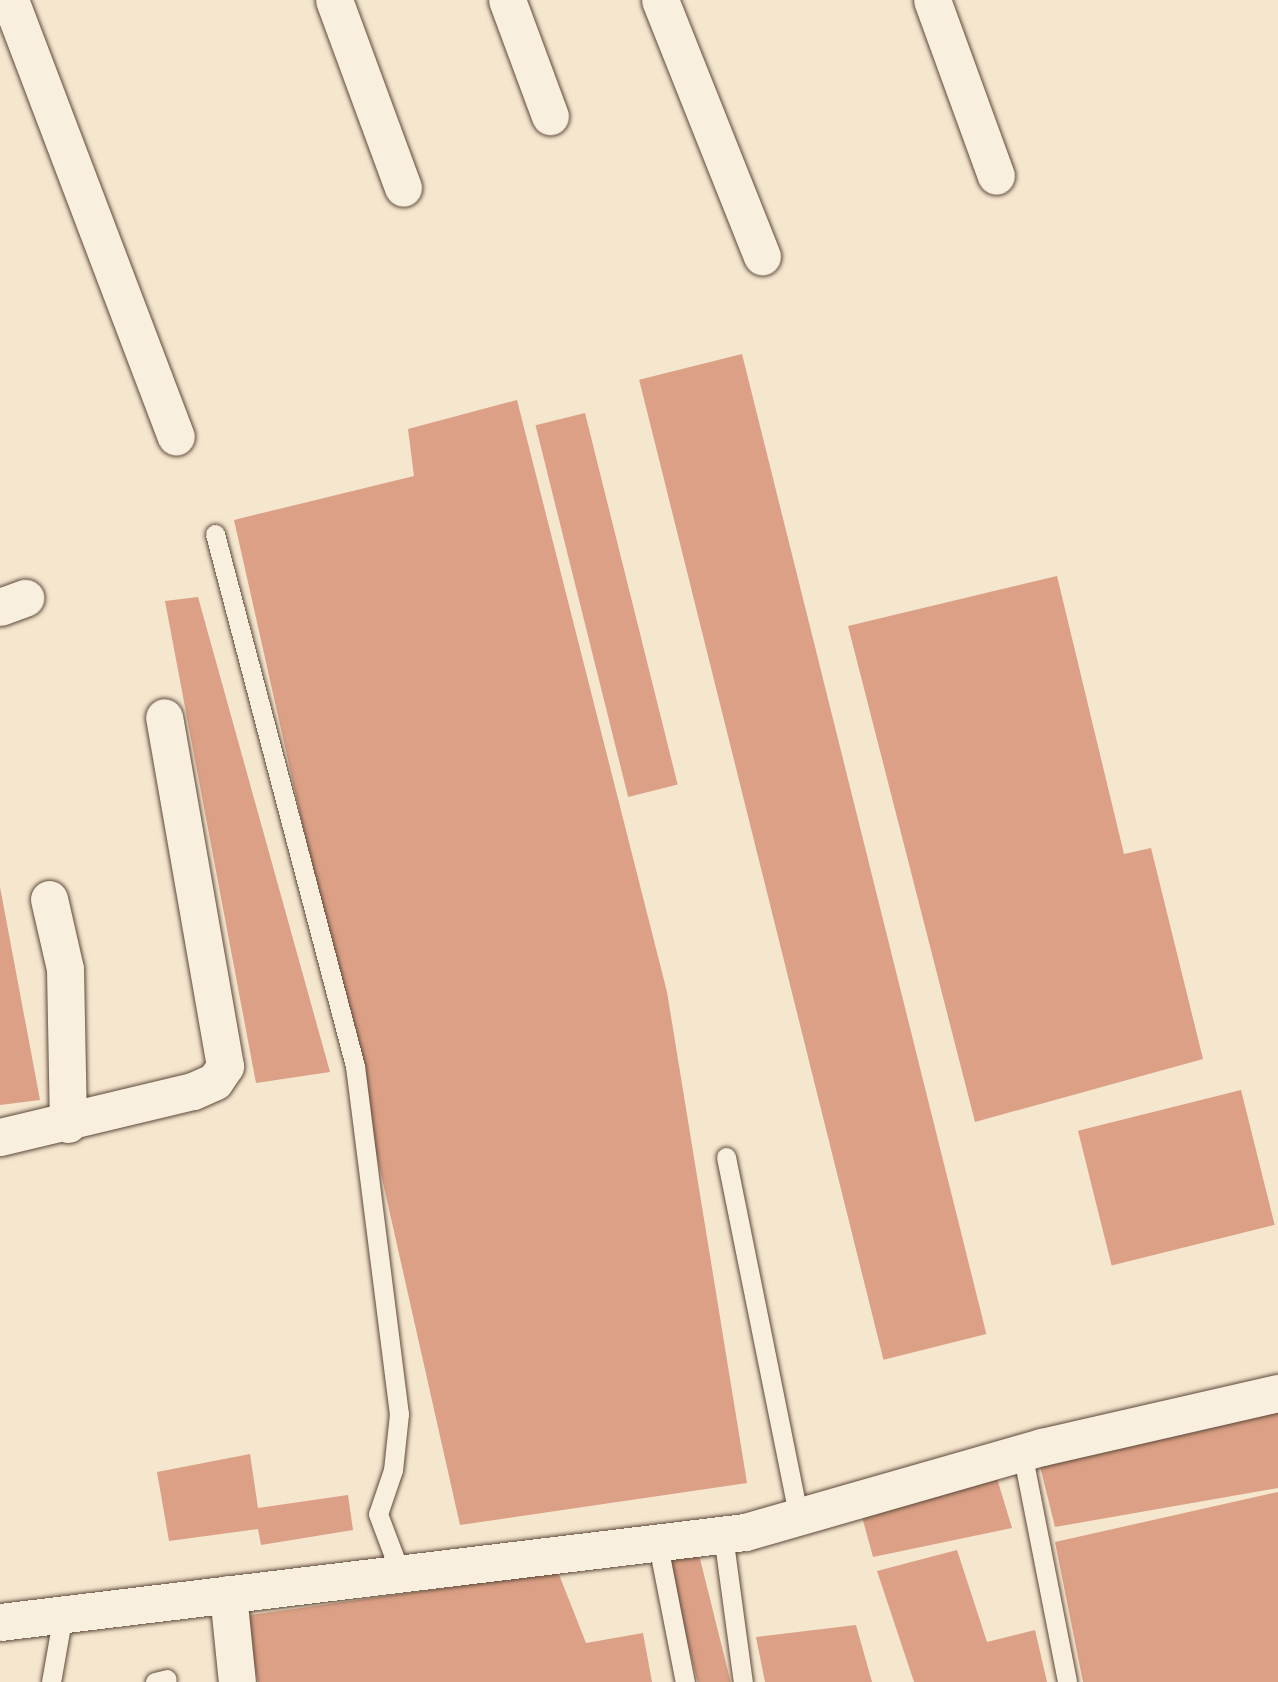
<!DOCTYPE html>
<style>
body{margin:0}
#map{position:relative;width:1278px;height:1682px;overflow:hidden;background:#f5e6ce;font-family:"Old Standard TT",serif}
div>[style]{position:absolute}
.building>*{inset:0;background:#dba085;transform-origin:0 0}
.roads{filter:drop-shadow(0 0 2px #5d483a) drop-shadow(0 0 2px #5d483a)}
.lane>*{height:19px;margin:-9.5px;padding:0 9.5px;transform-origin:9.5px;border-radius:9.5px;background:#f8efdf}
.street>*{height:37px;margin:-18.5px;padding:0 18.5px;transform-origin:18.5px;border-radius:18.5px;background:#f8efdf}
span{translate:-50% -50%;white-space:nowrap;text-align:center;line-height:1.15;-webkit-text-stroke:7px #f8efdf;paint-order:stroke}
</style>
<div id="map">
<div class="building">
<i style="left:742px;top:354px;width:1010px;height:106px;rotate:76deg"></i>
<i style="clip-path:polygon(517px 400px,667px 992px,747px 1483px,460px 1525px,234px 520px,414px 476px,408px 429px)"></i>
<i style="left:585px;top:413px;width:383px;height:51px;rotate:76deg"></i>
<i style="clip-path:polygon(1057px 576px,1124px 854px,1151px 848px,1203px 1059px,975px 1122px,848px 626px)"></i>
<i style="clip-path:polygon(198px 597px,330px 1072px,256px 1083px,165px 601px)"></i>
<i style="clip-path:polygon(0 887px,40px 1100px,0 1105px)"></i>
<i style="left:1241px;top:1090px;width:139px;height:168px;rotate:76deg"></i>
<i style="clip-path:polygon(1278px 1408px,1278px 1488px,1055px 1527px,1039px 1462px)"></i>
<i style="clip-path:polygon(250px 1454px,258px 1508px,348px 1495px,353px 1530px,261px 1545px,258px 1529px,169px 1541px,157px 1472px)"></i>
<i style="clip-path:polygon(996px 1475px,1012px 1528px,873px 1557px,861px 1513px)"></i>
<i style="clip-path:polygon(1278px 1492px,1278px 1682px,1083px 1682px,1055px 1542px)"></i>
<i style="left:697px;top:1547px;width:139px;height:32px;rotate:76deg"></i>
<i style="clip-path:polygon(957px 1550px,987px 1642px,1035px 1630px,1047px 1682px,914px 1682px,877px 1571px)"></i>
<i style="clip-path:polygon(558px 1572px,586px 1643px,643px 1633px,652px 1682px,258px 1682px,244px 1616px)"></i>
<i style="clip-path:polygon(856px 1625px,872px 1682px,765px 1682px,756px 1637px)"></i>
</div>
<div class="roads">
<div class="lane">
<i style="left:215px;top:534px;width:550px;rotate:75.26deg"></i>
<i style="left:355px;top:1066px;width:351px;rotate:82.8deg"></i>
<i style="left:399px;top:1414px;width:56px;rotate:96.1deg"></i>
<i style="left:393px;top:1470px;width:46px;rotate:108.8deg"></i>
<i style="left:378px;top:1514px;width:65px;rotate:69.3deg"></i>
<i style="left:726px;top:1157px;width:365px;rotate:78.6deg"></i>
<i style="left:1022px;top:1452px;width:234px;rotate:78.9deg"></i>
<i style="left:723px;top:1535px;width:148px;rotate:82.3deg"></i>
<i style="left:658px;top:1545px;width:140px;rotate:78.9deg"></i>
<i style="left:51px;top:1682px;width:69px;rotate:-80deg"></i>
<i style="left:155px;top:1682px;width:12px;rotate:-14deg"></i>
</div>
<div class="street">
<i style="left:10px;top:0;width:467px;rotate:69.2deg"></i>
<i style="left:334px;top:0;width:200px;rotate:69.8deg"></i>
<i style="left:507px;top:0;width:124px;rotate:69.7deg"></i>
<i style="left:660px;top:0;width:276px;rotate:68.3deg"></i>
<i style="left:932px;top:0;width:187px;rotate:70deg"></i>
<i style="left:0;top:607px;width:27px;rotate:-20deg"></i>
<i style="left:49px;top:899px;width:72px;rotate:77.1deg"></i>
<i style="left:65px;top:969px;width:155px;rotate:88.9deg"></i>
<i style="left:0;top:1137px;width:198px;rotate:-13.4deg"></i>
<i style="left:193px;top:1091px;width:24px;rotate:-24deg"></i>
<i style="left:215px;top:1081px;width:18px;rotate:-56deg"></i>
<i style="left:225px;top:1066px;width:354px;rotate:-99.9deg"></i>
<i style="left:228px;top:1594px;width:88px;rotate:84.2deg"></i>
<i style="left:0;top:1622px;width:750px;rotate:-6.89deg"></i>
<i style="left:745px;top:1532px;width:309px;rotate:-16deg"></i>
<i style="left:1042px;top:1447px;width:242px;rotate:-12.9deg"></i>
</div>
</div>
</div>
